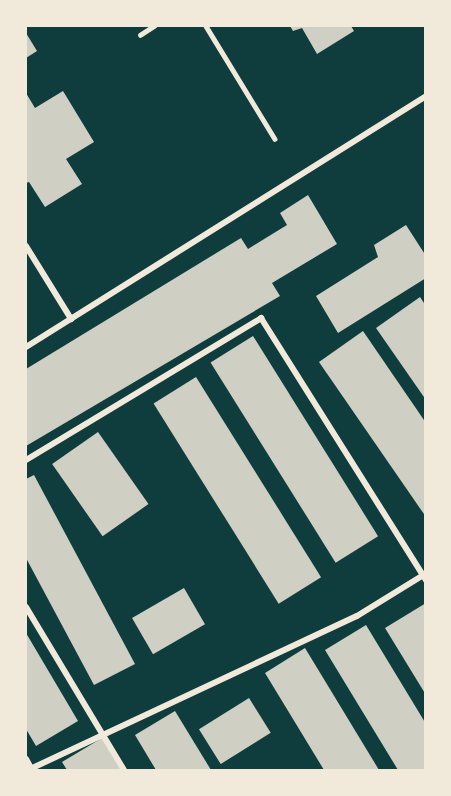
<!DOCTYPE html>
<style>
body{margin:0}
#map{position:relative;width:451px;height:796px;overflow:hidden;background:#0f3d3e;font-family:"Space Grotesk",sans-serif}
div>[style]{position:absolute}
.building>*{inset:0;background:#cfcfc3;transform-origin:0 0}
.service>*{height:4.5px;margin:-2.25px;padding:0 2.25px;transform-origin:2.25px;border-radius:2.25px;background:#f1e9da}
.minor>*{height:6px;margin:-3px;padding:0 3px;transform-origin:3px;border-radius:3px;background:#f1e9da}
span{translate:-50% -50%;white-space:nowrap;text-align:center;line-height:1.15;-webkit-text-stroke:4.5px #f1e9da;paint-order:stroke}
.frame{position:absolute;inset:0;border:27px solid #f1e9da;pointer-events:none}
</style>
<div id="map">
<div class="building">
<i style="clip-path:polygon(290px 26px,351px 26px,354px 31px,317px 54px,302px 28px,293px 31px)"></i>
<i style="clip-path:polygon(26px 33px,37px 51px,26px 58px)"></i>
<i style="clip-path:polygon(63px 91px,94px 142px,66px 159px,82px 184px,45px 207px,29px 182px,26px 183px,26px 93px,35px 108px)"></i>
<i style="clip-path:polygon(308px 195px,337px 244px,272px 283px,280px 296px,26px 446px,26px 369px,241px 238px,248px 249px,287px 225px,280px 213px)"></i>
<i style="clip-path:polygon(406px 225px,426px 256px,426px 278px,338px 333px,316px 296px,378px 257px,374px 245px)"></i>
<i style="clip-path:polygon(420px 297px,426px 306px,426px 400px,376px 328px)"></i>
<i style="clip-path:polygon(363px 331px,426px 423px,426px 517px,319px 362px)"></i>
<i style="left:253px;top:336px;width:236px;height:50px;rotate:58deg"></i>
<i style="left:196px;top:377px;width:236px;height:50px;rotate:58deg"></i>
<i style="left:98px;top:432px;width:88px;height:56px;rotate:55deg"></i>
<i style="clip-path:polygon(34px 475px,135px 664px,94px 685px,26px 558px,26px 479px)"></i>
<i style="left:184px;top:588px;width:42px;height:60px;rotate:60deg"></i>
<i style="clip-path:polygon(426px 603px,426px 695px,385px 628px)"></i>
<i style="clip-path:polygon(366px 625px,426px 724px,426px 770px,398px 770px,325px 650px)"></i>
<i style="clip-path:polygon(26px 633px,78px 721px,36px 746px,26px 729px)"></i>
<i style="clip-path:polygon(305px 648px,379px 770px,324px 770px,265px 673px)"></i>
<i style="left:249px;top:698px;width:41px;height:59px;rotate:58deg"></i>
<i style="clip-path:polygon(175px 711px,211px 770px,156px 770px,135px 735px)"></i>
<i style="clip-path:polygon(102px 738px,121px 770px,67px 770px,62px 762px)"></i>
</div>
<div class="service">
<i style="left:206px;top:26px;width:132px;rotate:58.6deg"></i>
<i style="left:140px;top:35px;width:17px;rotate:-33deg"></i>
</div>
<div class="minor">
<i style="left:26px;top:246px;width:86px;rotate:58.3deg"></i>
<i style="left:26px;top:347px;width:472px;rotate:-32.1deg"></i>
<i style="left:26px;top:460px;width:275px;rotate:-31.1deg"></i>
<i style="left:261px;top:318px;width:310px;rotate:57.8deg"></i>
<i style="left:26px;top:607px;width:190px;rotate:59deg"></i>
<i style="left:26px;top:759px;width:13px;rotate:61deg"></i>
<i style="left:28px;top:770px;width:363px;rotate:-25.1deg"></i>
<i style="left:357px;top:616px;width:80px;rotate:-31.7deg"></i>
</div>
<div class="frame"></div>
</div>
